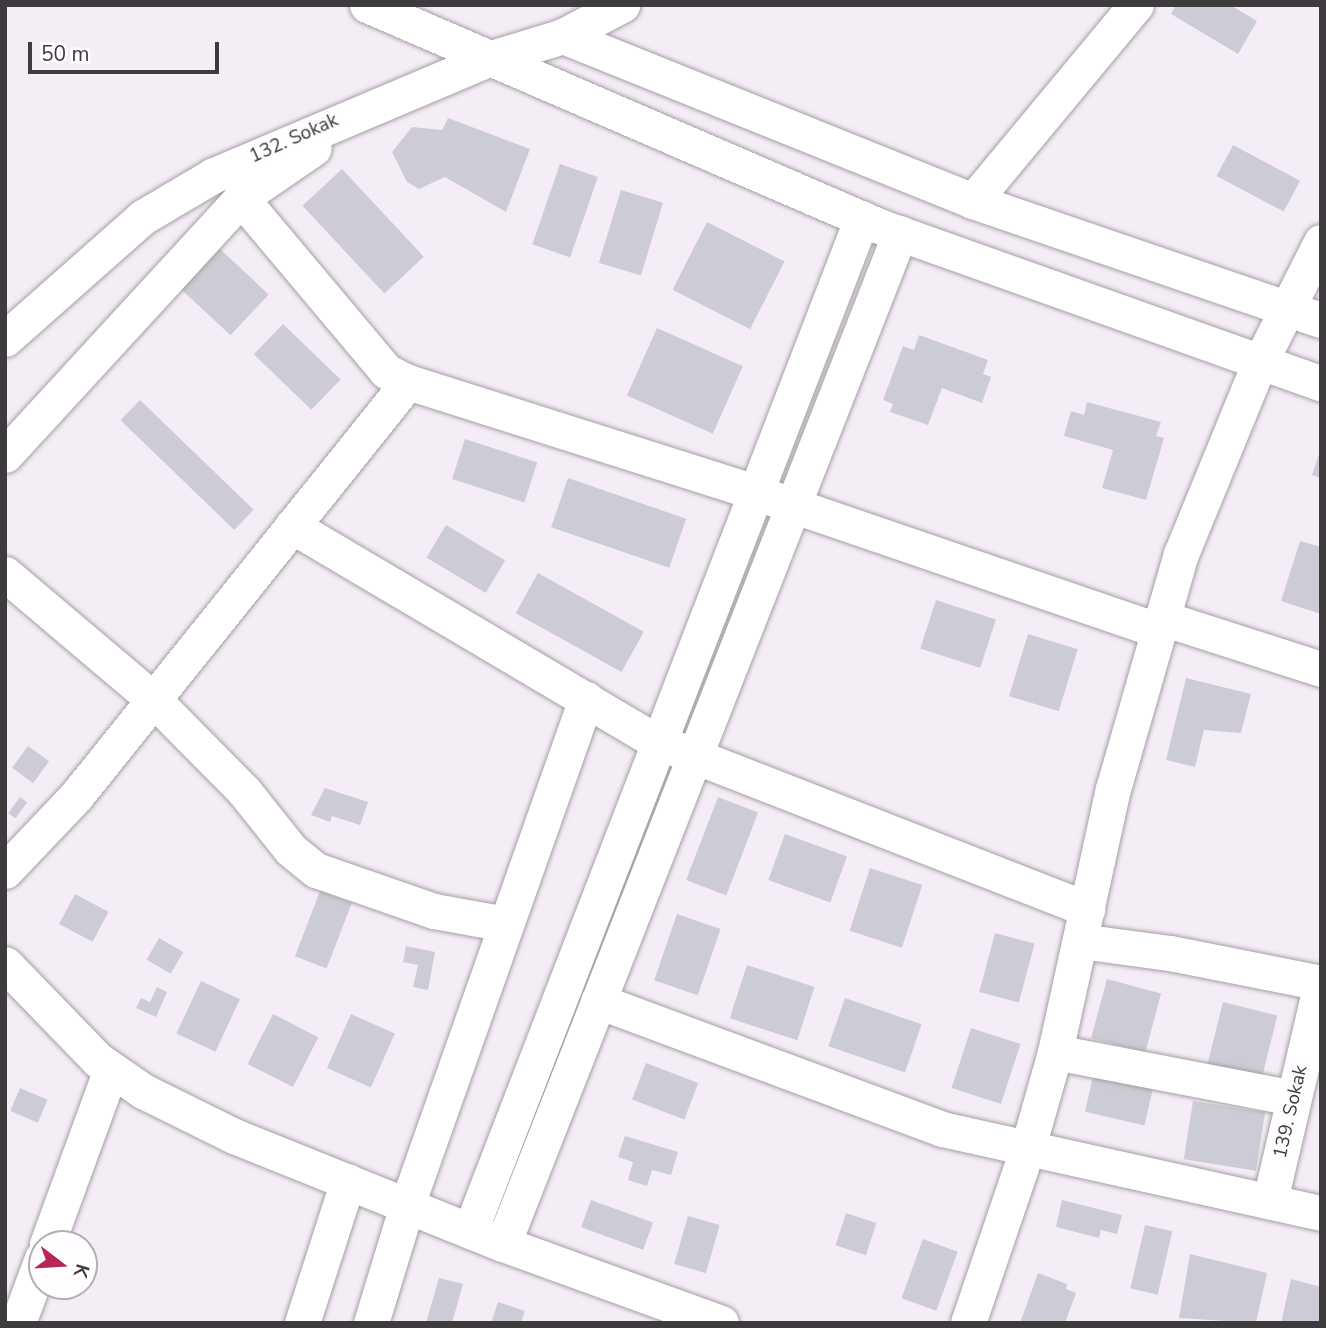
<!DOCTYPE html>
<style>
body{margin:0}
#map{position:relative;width:1326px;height:1328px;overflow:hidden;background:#f5edf6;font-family:"Nunito Sans",sans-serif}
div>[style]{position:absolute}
.building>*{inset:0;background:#cdccd6;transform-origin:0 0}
.roads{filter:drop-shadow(0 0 2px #a59ea6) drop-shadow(0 0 2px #a59ea6)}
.minor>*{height:35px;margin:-17.5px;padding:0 17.5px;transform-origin:17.5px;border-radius:17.5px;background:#fff}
span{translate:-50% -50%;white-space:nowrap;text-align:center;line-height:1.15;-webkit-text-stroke:7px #fffdff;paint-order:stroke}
.street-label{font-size:19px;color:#3e3b3e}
.frame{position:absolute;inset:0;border:7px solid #3e3b3e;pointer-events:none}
.north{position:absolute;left:28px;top:1230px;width:70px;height:70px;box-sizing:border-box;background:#fffdff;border:2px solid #b2afb2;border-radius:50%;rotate:107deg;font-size:19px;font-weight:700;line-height:28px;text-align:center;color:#3e3b3e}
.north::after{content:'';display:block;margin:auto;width:24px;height:32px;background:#b62758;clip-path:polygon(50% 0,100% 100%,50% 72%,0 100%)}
.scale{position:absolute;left:28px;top:42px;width:191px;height:32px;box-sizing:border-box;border:4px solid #3e3b3e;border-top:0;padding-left:9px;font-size:21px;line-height:24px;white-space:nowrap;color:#3e3b3e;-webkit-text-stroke:5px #fffdff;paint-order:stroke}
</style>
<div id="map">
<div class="building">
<i style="clip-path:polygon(1176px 5px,1230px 5px,1257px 21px,1238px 54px,1171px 14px)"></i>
<i style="clip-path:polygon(448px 118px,530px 149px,506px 212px,445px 177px,419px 189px,407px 182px,392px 152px,412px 127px,442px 130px)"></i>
<i style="left:1233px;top:145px;width:76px;height:35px;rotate:28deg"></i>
<i style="left:560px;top:164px;width:40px;height:85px;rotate:19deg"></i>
<i style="left:342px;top:169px;width:120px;height:54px;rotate:47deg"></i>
<i style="left:621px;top:190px;width:44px;height:76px;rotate:17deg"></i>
<i style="left:707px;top:222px;width:87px;height:76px;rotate:27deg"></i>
<i style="left:219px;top:248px;width:68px;height:56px;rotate:43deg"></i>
<i style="left:283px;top:324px;width:80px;height:42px;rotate:44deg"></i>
<i style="left:657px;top:328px;width:94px;height:74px;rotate:24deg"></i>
<i style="clip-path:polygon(919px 335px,988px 360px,983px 374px,991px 377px,982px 403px,942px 388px,928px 425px,890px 412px,893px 404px,883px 400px,903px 346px,914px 350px)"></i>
<i style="left:140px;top:400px;width:158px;height:28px;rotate:44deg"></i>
<i style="clip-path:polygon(1087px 402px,1161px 422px,1156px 436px,1164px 438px,1146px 500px,1102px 488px,1113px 450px,1064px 436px,1071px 411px,1084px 415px)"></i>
<i style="left:465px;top:439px;width:76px;height:42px;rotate:18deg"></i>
<i style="clip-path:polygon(1320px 451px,1321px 451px,1321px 478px,1312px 475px)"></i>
<i style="left:568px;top:478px;width:125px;height:52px;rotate:19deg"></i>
<i style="left:446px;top:525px;width:69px;height:38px;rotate:31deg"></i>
<i style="clip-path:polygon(1300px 541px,1321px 547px,1321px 614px,1281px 601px)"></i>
<i style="left:538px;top:573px;width:121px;height:46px;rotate:29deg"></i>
<i style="left:936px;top:600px;width:63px;height:51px;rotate:18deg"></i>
<i style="left:1028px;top:634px;width:52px;height:65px;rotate:17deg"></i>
<i style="clip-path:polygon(1186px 678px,1251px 694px,1241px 733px,1204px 730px,1195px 767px,1166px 760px)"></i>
<i style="left:28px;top:746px;width:26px;height:27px;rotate:36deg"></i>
<i style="clip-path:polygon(325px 788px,368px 802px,360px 825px,332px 816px,330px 822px,311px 815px)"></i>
<i style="left:20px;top:797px;width:9px;height:20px;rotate:36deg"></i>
<i style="left:718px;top:797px;width:43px;height:89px;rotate:21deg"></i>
<i style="left:785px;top:834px;width:66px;height:49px;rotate:20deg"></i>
<i style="left:870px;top:868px;width:55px;height:66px;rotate:18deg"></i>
<i style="left:320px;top:891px;width:34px;height:70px;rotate:21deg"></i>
<i style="left:75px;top:894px;width:38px;height:34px;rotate:28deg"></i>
<i style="left:677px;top:914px;width:46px;height:70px;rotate:19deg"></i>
<i style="left:995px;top:933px;width:41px;height:61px;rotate:15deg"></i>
<i style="left:159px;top:938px;width:28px;height:25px;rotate:30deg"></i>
<i style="clip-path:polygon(406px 946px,435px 952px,428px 990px,413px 987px,418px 965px,403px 962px)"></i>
<i style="left:747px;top:965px;width:71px;height:56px;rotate:18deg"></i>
<i style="left:1107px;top:979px;width:56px;height:61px;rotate:15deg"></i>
<i style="left:201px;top:981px;width:43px;height:58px;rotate:25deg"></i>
<i style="clip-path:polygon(157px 987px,167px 992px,156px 1017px,136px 1008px,141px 998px,150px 1002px)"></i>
<i style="left:845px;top:998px;width:81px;height:51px;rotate:19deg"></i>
<i style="left:1223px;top:1002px;width:56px;height:74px;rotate:14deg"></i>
<i style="left:273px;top:1014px;width:51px;height:56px;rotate:27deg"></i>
<i style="left:351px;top:1014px;width:48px;height:59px;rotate:24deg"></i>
<i style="left:971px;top:1028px;width:52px;height:63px;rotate:18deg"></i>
<i style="left:646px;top:1063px;width:56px;height:39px;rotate:21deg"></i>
<i style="left:1096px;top:1064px;width:61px;height:49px;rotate:13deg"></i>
<i style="left:20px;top:1088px;width:30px;height:25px;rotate:23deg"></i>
<i style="left:1193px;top:1101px;width:73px;height:59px;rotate:9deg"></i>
<i style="clip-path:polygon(625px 1136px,678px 1152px,671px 1175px,652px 1170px,647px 1186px,628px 1180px,633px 1162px,618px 1157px)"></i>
<i style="left:591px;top:1200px;width:66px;height:29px;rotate:20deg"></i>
<i style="clip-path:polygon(1062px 1200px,1122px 1215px,1117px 1234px,1101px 1230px,1099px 1238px,1056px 1227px)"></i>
<i style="left:846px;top:1213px;width:32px;height:34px;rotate:18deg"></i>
<i style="left:688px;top:1216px;width:33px;height:50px;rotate:16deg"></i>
<i style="left:1145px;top:1225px;width:28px;height:65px;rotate:13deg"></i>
<i style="left:923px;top:1239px;width:37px;height:63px;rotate:20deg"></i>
<i style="clip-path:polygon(1190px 1254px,1267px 1273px,1256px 1323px,1179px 1318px)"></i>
<i style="clip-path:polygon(1038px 1273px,1067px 1284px,1066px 1289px,1076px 1293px,1065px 1323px,1020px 1323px)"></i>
<i style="clip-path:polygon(439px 1278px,463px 1284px,452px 1323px,426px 1323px)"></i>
<i style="clip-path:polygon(1291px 1279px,1321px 1287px,1321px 1323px,1281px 1323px)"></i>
<i style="clip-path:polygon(498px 1302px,525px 1311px,521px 1323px,491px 1323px)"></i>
</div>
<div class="roads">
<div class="minor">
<i style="left:367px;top:5px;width:558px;rotate:23.35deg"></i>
<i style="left:879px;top:226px;width:469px;rotate:19.6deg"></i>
<i style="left:563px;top:36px;width:442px;rotate:21.9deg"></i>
<i style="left:973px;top:201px;width:368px;rotate:18.9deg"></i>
<i style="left:241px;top:198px;width:226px;rotate:50deg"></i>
<i style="left:386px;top:371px;width:25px;rotate:27deg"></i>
<i style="left:408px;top:382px;width:363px;rotate:17.6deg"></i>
<i style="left:754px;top:492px;width:428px;rotate:18.9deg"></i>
<i style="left:973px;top:201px;width:255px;rotate:-50.3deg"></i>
<i style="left:5px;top:339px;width:184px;rotate:-41.5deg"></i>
<i style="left:143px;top:217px;width:82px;rotate:-30.6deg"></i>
<i style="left:214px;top:175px;width:298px;rotate:-22.9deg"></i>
<i style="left:488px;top:59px;width:78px;rotate:-17deg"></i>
<i style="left:563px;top:36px;width:67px;rotate:-27.7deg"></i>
<i style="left:5px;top:455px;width:349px;rotate:-47.4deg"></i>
<i style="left:241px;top:198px;width:88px;rotate:-34.4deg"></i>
<i style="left:292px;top:526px;width:423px;rotate:30.6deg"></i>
<i style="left:656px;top:741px;width:463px;rotate:21.3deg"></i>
<i style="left:5px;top:574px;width:194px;rotate:40.2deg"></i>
<i style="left:153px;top:699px;width:129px;rotate:45.3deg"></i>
<i style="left:244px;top:791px;width:75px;rotate:51.5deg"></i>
<i style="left:291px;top:850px;width:32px;rotate:39deg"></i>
<i style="left:316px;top:870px;width:125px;rotate:19.2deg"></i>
<i style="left:434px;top:911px;width:73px;rotate:10.2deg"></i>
<i style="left:1162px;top:618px;width:167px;rotate:17.8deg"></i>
<i style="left:5px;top:871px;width:105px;rotate:-46.5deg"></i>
<i style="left:77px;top:795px;width:529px;rotate:-51.29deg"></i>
<i style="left:1080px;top:941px;width:91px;rotate:7.6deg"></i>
<i style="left:1170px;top:953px;width:154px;rotate:11.2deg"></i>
<i style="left:1321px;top:983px;width:224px;rotate:103.2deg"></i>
<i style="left:5px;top:964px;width:134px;rotate:45.9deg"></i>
<i style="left:98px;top:1060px;width:55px;rotate:34.6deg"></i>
<i style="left:143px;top:1091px;width:102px;rotate:26.3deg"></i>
<i style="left:234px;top:1136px;width:290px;rotate:21.9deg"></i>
<i style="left:503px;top:1244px;width:232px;rotate:19.9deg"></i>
<i style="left:598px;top:1001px;width:367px;rotate:20.4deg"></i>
<i style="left:942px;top:1129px;width:388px;rotate:12.5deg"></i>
<i style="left:1055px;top:1052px;width:243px;rotate:10.9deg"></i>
<i style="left:470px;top:1231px;width:1086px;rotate:-68.85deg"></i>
<i style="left:47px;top:1244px;width:186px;rotate:-69.9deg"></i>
<i style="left:503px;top:1244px;width:1086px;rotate:-68.56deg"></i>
<i style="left:18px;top:1323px;width:69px;rotate:-69.7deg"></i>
<i style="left:302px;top:1323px;width:149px;rotate:-72.1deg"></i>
<i style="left:371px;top:1323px;width:123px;rotate:-73deg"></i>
<i style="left:407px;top:1205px;width:537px;rotate:-70.52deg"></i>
<i style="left:968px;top:1323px;width:186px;rotate:-71.2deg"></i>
<i style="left:1028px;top:1147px;width:99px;rotate:-74.1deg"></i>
<i style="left:1055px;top:1052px;width:269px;rotate:-77.6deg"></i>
<i style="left:1113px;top:789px;width:245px;rotate:-73.9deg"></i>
<i style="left:1181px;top:554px;width:205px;rotate:-67.7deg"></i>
<i style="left:1259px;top:364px;width:137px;rotate:-63.1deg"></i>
</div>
</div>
<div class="street-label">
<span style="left:294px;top:139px;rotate:-24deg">132. Sokak</span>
<span style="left:1291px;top:1112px;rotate:-77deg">139. Sokak</span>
</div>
<div class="frame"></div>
<div class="north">K</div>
<div class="scale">50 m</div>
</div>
